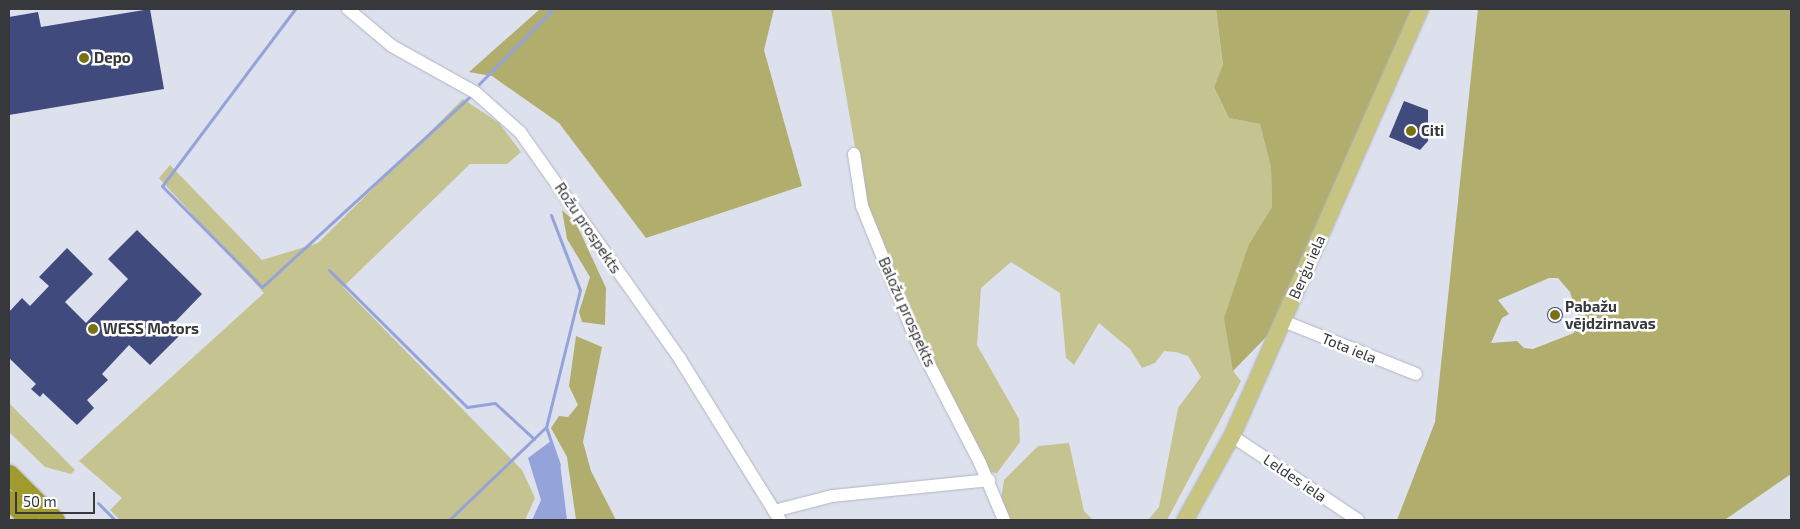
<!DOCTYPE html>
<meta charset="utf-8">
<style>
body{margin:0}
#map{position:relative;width:1800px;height:529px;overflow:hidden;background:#dde1ed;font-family:"Exo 2",sans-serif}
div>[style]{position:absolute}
.green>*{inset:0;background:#c5c390}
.forest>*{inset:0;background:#b0ad6d}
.water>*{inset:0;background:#95a3db}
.stream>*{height:3px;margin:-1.5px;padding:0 1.5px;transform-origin:1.5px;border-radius:1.5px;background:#95a3db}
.building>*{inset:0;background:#404a7c}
.round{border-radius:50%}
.roads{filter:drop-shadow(0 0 1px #b2b5c1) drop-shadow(0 0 1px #b2b5c1)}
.minor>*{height:12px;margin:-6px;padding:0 6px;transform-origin:6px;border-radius:6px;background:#fff}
.major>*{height:16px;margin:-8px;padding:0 8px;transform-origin:8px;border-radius:8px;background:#c7c381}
.highway>*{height:19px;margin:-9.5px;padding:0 9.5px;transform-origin:9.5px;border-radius:9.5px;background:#a19b2d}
.dots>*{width:14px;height:14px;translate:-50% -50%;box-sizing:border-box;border:2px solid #fff;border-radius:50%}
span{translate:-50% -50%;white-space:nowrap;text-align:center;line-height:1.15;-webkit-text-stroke:5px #fff;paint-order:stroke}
.poi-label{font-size:15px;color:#36383c;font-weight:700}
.left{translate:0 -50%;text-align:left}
.street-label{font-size:15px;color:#36383c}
.frame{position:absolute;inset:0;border:10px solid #36383c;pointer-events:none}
.scale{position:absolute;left:15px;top:492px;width:80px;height:22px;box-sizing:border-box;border:2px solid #36383c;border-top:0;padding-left:6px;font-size:15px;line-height:18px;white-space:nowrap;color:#36383c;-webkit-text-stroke:4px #fff;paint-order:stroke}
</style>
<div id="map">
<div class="green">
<i style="clip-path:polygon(831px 9px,1216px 9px,1223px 66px,1214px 87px,1229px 118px,1260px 124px,1271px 168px,1272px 207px,1249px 244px,1233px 371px,1241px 381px,1167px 520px,1148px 520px,1159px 507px,1178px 408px,1201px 377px,1188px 356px,1176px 352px,1164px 351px,1155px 363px,1142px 368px,1130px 349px,1099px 323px,1074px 365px,1066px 358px,1060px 293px,1011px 262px,981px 288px,977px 345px,1019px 419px,1020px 442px,997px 473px,989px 472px,946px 394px,866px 210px)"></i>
<i style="clip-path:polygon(463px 99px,499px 123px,521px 152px,507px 164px,470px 164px,343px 287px,522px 470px,535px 498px,525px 520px,120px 520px,110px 510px,122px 498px,79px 461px,264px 293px,159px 178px,170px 165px,262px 260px,318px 243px)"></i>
<i style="clip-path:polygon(9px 403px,75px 470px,71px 474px,45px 467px,9px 432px)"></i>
<i style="clip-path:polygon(1069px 443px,1084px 511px,1093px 520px,1008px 520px,1001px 500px,1004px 480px,1038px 446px)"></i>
</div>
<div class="forest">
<i style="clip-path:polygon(540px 9px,774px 9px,764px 50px,802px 186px,646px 238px,559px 123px,492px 76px,469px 72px)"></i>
<i style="clip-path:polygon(1216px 9px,1412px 9px,1270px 333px,1233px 371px,1224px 318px,1249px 244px,1272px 207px,1271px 168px,1260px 124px,1229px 118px,1214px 87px,1223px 65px)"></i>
<i style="clip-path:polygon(evenodd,1478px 9px,1791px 9px,1791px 474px,1726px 519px,1397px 520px,1435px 422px,1478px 9px,1549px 278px,1558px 278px,1570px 292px,1578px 317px,1574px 333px,1533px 349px,1524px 348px,1517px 341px,1491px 343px,1502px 318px,1509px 314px,1498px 300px,1549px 278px)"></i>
<i style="clip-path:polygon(562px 210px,576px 223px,606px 288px,605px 325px,582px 322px,579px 312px,590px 277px,567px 239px)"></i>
<i style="clip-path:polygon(576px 336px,602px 347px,583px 442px,591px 471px,616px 520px,576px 520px,567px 457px,551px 428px,559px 416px,568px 417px,578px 405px,569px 386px)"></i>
</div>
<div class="water">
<i style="clip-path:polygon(551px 441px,560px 463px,567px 520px,532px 520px,541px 500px,528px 458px)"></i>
</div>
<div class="stream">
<i style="left:295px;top:9px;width:221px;rotate:126.9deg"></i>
<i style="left:162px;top:186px;width:142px;rotate:45.3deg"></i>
<i style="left:262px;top:287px;width:281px;rotate:-42.5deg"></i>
<i style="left:479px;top:84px;width:105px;rotate:-45.4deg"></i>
<i style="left:551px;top:215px;width:80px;rotate:68.9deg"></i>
<i style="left:580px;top:290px;width:141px;rotate:103.9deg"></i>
<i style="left:546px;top:427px;width:40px;rotate:71.1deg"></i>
<i style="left:329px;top:270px;width:194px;rotate:44.8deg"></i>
<i style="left:467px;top:407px;width:28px;rotate:-8deg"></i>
<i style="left:495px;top:403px;width:53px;rotate:42.7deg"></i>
<i style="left:98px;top:503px;width:24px;rotate:45deg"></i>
<i style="left:449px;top:520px;width:134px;rotate:-43.8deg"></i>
</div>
<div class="building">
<i style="clip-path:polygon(150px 9px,164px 89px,9px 115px,9px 17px,38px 12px,41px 27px)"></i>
<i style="clip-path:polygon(1404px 101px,1428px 110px,1428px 141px,1420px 150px,1389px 137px)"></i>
<i style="clip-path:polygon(137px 230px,202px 294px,172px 325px,181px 334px,150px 365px,129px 345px,102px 374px,108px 380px,87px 400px,94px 408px,77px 425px,43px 393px,40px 397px,31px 389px,36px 384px,9px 358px,9px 312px,22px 298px,30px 306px,49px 286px,39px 277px,67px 248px,93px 274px,65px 302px,86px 323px,128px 279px,108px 259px)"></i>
<i class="round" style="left:1547px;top:307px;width:16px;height:16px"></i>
</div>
<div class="roads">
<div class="minor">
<i style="left:348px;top:9px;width:57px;rotate:40.1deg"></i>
<i style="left:392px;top:46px;width:96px;rotate:29.2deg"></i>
<i style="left:476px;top:93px;width:59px;rotate:41.6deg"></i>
<i style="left:520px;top:132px;width:278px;rotate:54.8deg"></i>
<i style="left:680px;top:359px;width:190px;rotate:58.2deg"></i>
<i style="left:854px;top:154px;width:53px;rotate:81.3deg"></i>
<i style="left:862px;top:206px;width:139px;rotate:68deg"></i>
<i style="left:914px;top:335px;width:144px;rotate:62.7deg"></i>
<i style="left:980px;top:463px;width:62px;rotate:67.2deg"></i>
<i style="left:1283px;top:321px;width:143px;rotate:21.7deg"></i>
<i style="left:1232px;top:436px;width:151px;rotate:33.7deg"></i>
<i style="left:774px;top:511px;width:60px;rotate:-14.5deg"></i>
<i style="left:832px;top:496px;width:158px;rotate:-5.8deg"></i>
</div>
<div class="major">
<i style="left:1185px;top:520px;width:96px;rotate:-60.8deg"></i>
<i style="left:1232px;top:436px;width:467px;rotate:-66.2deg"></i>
</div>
<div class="highway">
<i style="left:9px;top:474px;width:65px;rotate:45deg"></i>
<i style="left:9px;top:500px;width:29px;rotate:44deg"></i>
</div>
</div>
<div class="dots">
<i style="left:84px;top:58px;background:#777214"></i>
<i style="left:1411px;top:131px;background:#777214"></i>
<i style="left:1555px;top:315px;background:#777214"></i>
<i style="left:93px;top:329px;background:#777214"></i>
</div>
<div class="poi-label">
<span class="left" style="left:94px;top:58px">Depo</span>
<span class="left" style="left:1421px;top:131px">Citi</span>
<span class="left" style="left:1565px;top:315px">Pabažu<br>vējdzirnavas</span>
<span class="left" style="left:103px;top:329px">WESS Motors</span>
</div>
<div class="street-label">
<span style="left:588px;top:228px;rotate:56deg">Rožu prospekts</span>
<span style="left:1307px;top:267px;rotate:-66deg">Berģu iela</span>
<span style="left:907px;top:312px;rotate:66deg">Baložu prospekts</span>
<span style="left:1349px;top:348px;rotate:22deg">Tota iela</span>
<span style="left:1295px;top:478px;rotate:34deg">Leldes iela</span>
</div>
<div class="frame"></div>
<div class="scale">50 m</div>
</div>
